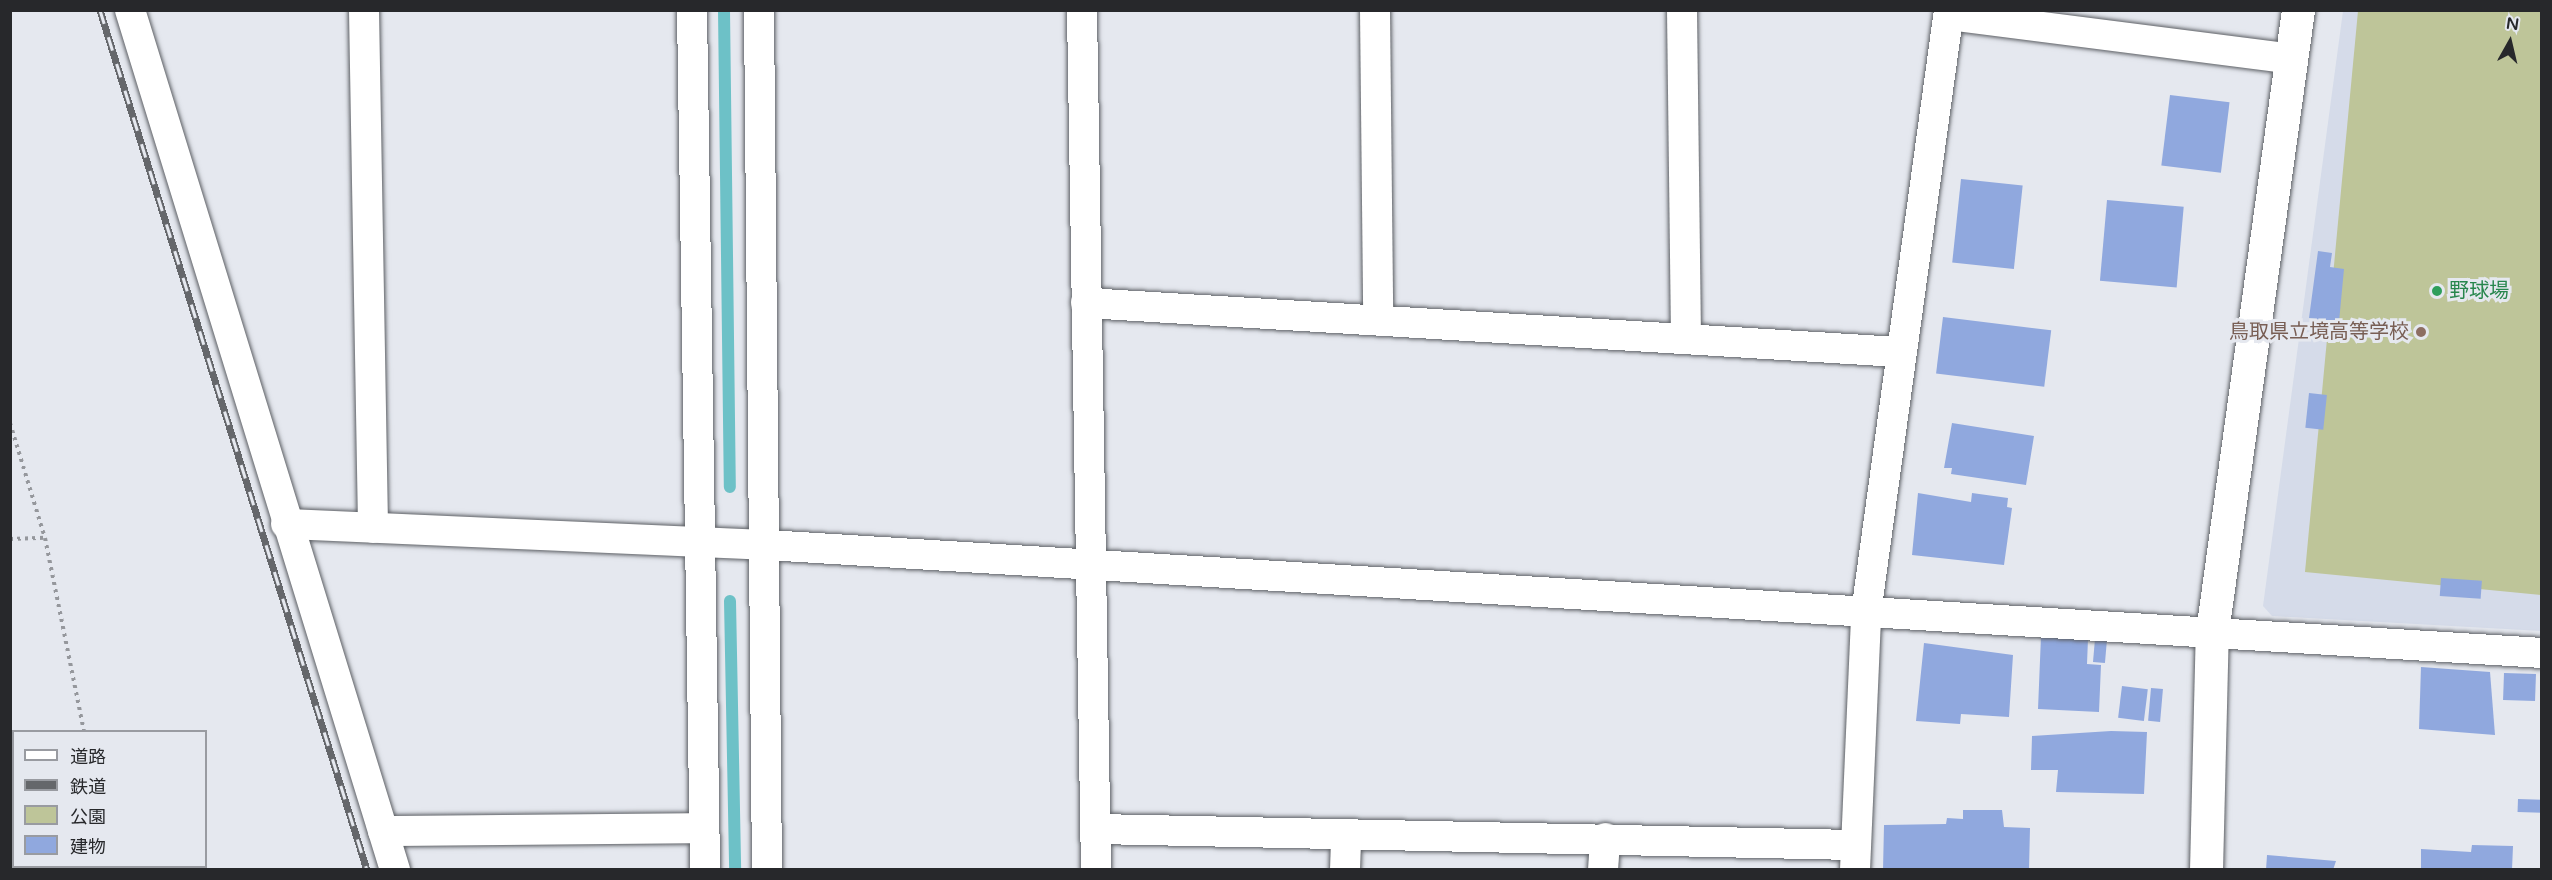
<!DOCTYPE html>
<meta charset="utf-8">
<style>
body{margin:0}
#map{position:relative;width:2552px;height:880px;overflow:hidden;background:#e5e8ef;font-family:"Varela Round","Noto Sans JP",sans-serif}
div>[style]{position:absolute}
.built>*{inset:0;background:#d5dbe9}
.green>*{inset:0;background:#bec599}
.stream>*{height:12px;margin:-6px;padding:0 6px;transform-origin:6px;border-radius:6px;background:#6dc1c7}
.building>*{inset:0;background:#90a8de;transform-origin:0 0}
.path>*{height:4px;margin-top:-2px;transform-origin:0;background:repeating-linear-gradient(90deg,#95979c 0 3px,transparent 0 7.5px)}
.roads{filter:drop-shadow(0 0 2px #5d6065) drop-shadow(0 0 2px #5d6065)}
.minor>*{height:30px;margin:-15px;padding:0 15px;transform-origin:15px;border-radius:15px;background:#fff}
.tertiary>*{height:33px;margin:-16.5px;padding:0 16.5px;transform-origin:16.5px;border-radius:16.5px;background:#fff}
.rail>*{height:7px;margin-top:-3.5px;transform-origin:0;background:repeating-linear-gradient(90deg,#e5e8ef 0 14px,#65676b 0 28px);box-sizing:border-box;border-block:2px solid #65676b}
.dots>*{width:16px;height:16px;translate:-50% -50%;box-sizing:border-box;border:3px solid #e5e8ef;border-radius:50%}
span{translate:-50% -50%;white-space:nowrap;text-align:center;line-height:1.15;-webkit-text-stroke:6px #e5e8ef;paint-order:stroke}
.leisure-label{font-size:20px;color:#27864d}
.left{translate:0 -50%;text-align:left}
.education-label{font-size:20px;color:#785e54}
.right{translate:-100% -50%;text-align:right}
.frame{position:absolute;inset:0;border:12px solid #27282b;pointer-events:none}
.legend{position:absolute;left:12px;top:730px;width:195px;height:138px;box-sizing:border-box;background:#e5e8ef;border:2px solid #999ba1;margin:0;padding:8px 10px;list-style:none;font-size:18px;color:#27282b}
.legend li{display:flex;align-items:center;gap:12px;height:30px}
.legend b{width:30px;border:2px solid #999ba1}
.north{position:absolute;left:2480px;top:12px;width:60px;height:60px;-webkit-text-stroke:4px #e5e8ef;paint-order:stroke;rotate:8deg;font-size:16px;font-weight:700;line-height:24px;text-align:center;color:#27282b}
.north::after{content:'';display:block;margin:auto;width:21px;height:27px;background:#27282b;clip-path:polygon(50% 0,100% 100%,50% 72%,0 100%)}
</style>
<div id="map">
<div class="built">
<i style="clip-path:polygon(2343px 11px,2541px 11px,2541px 631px,2272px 616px,2263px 606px)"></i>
</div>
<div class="green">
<i style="clip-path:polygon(2358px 11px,2541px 11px,2541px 595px,2305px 572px)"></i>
</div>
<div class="stream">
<i style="left:724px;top:10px;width:477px;rotate:89.3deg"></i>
<i style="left:730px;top:601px;width:269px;rotate:88.9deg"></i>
</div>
<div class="building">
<i style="left:2170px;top:95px;width:60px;height:71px;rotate:7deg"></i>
<i style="left:1961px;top:179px;width:62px;height:84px;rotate:6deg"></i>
<i style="left:2107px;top:200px;width:77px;height:81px;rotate:5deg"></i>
<i style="clip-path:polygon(2318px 251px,2332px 253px,2330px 267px,2344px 269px,2339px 322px,2309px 318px)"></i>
<i style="left:1943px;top:317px;width:109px;height:57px;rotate:7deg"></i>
<i style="left:2309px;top:393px;width:18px;height:35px;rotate:6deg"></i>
<i style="clip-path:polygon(1952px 423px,2034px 436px,2026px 485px,1951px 474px,1952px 468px,1944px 468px)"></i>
<i style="clip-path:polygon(1918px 493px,1971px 502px,1972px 493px,2008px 498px,2007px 507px,2012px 508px,2004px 565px,1912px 555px)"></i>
<i style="left:2441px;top:578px;width:41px;height:18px;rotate:4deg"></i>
<i style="clip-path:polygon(2041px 636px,2088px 639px,2087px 664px,2101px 665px,2099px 712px,2038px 709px)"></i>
<i style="left:2095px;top:639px;width:12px;height:23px;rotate:5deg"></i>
<i style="clip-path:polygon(1924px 643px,2013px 655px,2009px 717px,1961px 714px,1960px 724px,1916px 721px)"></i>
<i style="clip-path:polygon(2421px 667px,2490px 672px,2495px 735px,2419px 729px)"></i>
<i style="left:2504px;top:673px;width:32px;height:27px;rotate:2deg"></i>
<i style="left:2122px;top:686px;width:26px;height:32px;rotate:7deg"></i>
<i style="left:2151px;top:688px;width:12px;height:33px;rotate:5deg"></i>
<i style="clip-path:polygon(2111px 731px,2147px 732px,2144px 794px,2056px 792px,2058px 770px,2031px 770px,2032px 736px)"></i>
<i style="left:2518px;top:799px;width:24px;height:13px;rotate:2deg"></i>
<i style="clip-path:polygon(1963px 810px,2002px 810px,2004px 827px,2030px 828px,2029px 870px,1883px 870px,1884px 825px,1946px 824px,1947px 818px,1963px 819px)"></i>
<i style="clip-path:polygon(2472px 845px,2513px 846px,2512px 870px,2421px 870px,2421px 849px,2471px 852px)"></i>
<i style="clip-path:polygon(2267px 855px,2336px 861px,2333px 870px,2266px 870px)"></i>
</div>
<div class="path">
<i style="left:10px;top:423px;width:120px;rotate:73.1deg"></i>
<i style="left:45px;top:538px;width:198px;rotate:78.6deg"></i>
<i style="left:10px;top:539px;width:35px;rotate:-2deg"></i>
<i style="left:111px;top:866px;width:4px;rotate:90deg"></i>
</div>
<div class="roads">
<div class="minor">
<i style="left:130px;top:10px;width:900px;rotate:72.87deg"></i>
<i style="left:364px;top:10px;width:518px;rotate:89deg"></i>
<i style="left:692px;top:10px;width:860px;rotate:89.13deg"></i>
<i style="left:759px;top:10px;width:860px;rotate:89.47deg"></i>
<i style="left:1082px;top:10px;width:860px;rotate:89.07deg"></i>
<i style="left:1375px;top:10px;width:310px;rotate:89.4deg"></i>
<i style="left:1682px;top:10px;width:326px;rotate:89.3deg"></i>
<i style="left:1949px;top:15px;width:345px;rotate:7.3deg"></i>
<i style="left:1086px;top:303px;width:814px;rotate:3.45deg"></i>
<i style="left:286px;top:524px;width:481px;rotate:2.5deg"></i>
<i style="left:767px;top:545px;width:1778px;rotate:3.48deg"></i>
<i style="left:1097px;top:829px;width:759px;rotate:1.21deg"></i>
<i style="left:383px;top:831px;width:320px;rotate:-0.5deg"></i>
<i style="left:1345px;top:870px;width:35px;rotate:-88deg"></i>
<i style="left:1603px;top:870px;width:32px;rotate:-86deg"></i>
<i style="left:1855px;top:870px;width:257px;rotate:-87.5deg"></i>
<i style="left:1866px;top:613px;width:609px;rotate:-82.16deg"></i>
</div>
<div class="tertiary">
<i style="left:2206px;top:870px;width:238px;rotate:-88.6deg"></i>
<i style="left:2212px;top:632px;width:628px;rotate:-82.13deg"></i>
</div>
</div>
<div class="rail">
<i style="left:100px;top:10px;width:900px;rotate:72.75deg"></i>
</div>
<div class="dots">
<i style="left:2437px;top:291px;background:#2e9e5b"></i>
<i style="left:2421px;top:332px;background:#8d6e63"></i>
</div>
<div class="leisure-label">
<span class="left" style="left:2449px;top:291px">野球場</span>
</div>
<div class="education-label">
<span class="right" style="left:2409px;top:332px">鳥取県立境高等学校</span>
</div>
<div class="frame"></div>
<ul class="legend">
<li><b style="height:8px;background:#fff"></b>道路</li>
<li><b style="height:8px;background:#65676b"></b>鉄道</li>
<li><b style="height:16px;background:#bec599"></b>公園</li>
<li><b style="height:16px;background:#90a8de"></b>建物</li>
</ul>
<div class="north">N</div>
</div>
